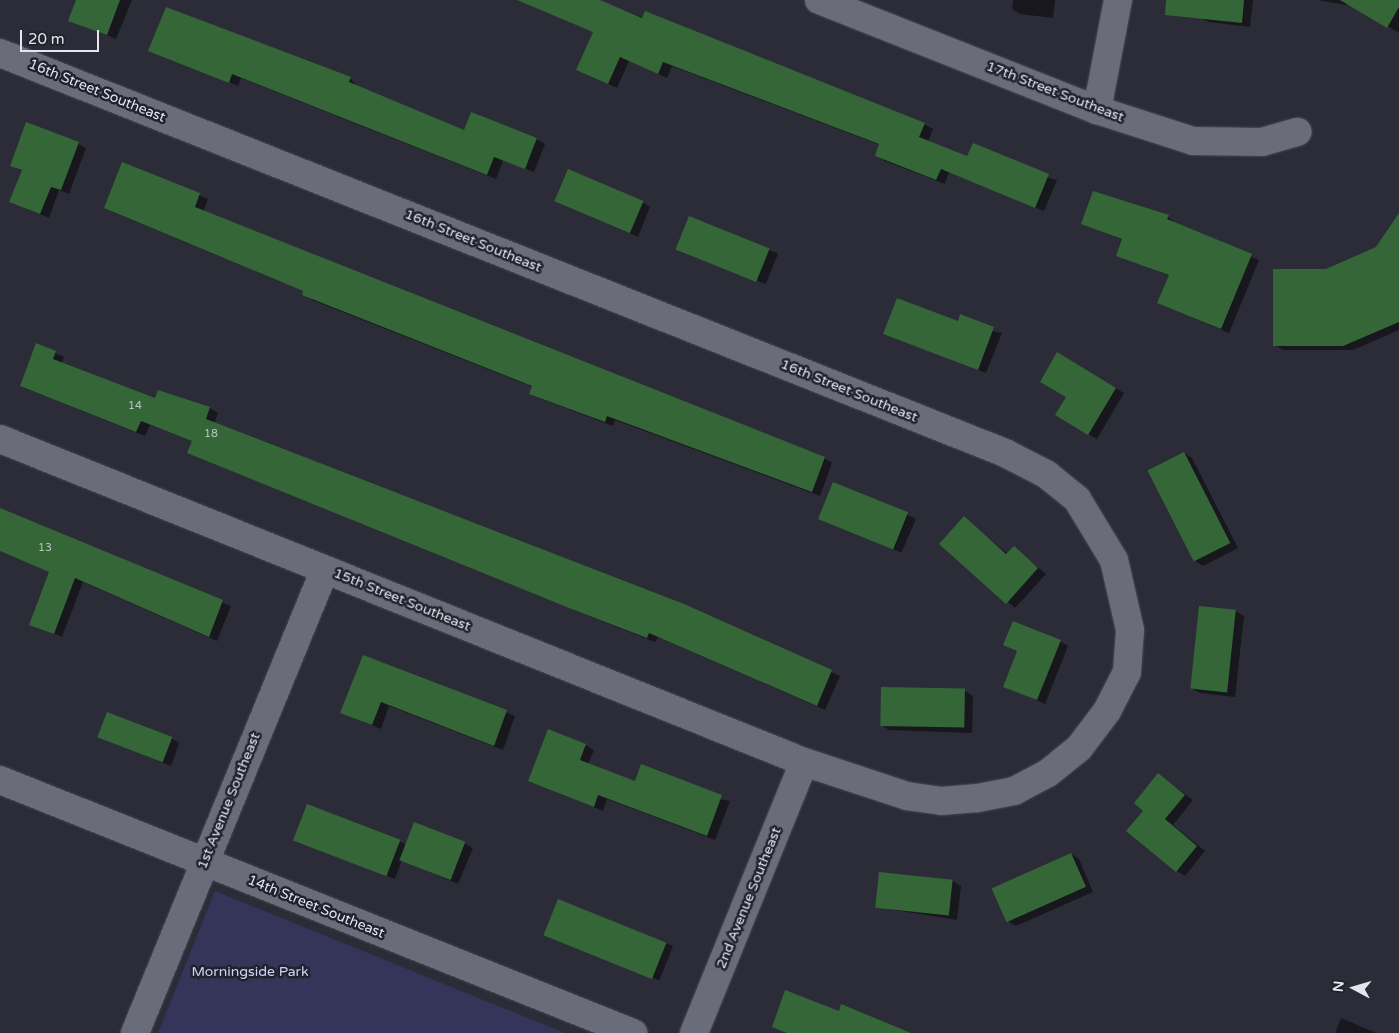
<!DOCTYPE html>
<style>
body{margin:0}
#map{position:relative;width:1399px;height:1033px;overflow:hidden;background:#2b2c37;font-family:"Varela Round",sans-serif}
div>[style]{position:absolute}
.green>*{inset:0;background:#343558}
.shadow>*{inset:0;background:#0007;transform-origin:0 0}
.building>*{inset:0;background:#356638;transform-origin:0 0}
.roads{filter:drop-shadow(0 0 1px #494a54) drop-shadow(0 0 1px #494a54)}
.street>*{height:28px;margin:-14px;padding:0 14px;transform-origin:14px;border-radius:14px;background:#6b6c7a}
.secondary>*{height:28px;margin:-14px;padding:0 14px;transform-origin:14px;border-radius:14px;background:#6b6c7a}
span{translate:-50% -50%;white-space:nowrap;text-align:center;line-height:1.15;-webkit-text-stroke:5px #21222d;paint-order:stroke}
.number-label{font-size:11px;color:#b8c5c0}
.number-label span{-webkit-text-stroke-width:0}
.street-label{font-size:14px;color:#e4e5ed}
.park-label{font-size:14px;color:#d0d3f6}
.north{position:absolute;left:1329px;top:963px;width:50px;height:50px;-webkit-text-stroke:4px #21222d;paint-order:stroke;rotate:276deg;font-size:14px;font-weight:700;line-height:20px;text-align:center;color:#e4e5ed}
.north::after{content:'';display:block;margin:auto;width:18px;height:22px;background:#e4e5ed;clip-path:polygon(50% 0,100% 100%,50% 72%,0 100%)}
.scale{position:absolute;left:20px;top:30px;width:79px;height:22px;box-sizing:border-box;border:2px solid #e4e5ed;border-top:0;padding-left:6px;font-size:15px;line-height:18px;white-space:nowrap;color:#e4e5ed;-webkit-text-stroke:4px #21222d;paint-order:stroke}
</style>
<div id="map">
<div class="green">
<i style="clip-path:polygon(215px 891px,565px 1033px,158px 1033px)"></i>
</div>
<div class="shadow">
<i style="clip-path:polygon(78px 0,132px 0,116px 39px,70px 20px)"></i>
<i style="clip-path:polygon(520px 0,597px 0,924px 124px,933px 129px,928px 142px,968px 158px,1057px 180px,1044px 211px,949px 172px,945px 184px,885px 161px,876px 156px,880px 145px,672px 66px,667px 78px,629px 61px,617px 88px,586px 74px,594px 32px)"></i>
<i style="clip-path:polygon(1013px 0,1055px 0,1053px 18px,1020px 14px,1012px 9px)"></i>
<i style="clip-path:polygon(1203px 0,1253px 0,1250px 27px,1209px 22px,1201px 18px)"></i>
<i style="clip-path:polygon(1317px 0,1399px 0,1399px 33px,1353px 6px)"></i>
<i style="clip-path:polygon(150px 50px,350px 78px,357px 86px,465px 132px,536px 139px,545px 144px,534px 172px,503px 160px,496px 179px,241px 78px,238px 86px)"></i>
<i style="clip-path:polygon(78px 144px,86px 148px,69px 194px,59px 190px,49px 218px,10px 202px,22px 171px,11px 165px)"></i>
<i style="clip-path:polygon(123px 163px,208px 199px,203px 212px,824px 458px,832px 463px,820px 496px,615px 420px,613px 426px,539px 398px,530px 393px,533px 387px,312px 300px,305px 292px,113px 212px,105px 208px)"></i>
<i style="clip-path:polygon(556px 202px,642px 202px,650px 207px,638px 237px)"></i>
<i style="clip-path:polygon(1168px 217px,1176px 224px,1259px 260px,1229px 333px,1159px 303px,1170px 276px,1118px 255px,1123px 240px,1082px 223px)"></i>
<i style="left:690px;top:218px;width:95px;height:33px;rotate:22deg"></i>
<i style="clip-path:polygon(1326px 270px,1399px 286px,1399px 330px,1353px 350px,1283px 350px,1275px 345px)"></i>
<i style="clip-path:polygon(958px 323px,1002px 333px,986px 373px,885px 333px)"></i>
<i style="clip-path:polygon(37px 345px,64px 357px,61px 363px,156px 400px,159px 392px,210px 408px,218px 413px,214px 424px,684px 605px,840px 676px,825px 710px,658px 637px,655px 642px,579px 612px,197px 457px,189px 452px,193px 441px,150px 425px,145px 436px,30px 390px,21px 386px)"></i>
<i style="clip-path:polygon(1058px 354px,1124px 393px,1097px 439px,1057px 415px,1068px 397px)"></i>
<i style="clip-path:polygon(1184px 453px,1192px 458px,1238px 548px,1203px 566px,1195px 561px)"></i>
<i style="left:834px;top:484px;width:89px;height:37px;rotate:23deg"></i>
<i style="clip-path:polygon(0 512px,231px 606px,217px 641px,83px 582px,62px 637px,31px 624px,50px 572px,0 551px)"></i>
<i style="clip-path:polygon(964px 518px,1008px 554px,1014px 548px,1046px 574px,1015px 608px,941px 544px)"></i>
<i style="clip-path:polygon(1235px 611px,1244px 616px,1235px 697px,1200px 693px,1191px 688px)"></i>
<i style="clip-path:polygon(1060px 641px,1068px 646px,1045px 704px,1005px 686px,1018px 652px,1005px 645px)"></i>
<i style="clip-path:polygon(363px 656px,515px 716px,503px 750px,389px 706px,381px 729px,342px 713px)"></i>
<i style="clip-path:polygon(965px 691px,973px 696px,972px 733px,889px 730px,881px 725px)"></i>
<i style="clip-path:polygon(99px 736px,171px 738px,179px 743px,171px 766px)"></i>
<i style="clip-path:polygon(585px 745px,594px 750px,588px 764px,635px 783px,730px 801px,715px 840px,607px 799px,603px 811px,529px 780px)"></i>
<i style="clip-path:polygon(1159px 775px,1193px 800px,1173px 825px,1205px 851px,1185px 876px,1177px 871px,1145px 810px)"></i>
<i style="clip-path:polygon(308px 806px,406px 844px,464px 843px,473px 848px,458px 884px,402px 860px,395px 879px,295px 839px)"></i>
<i style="clip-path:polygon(1071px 854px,1079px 859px,1093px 892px,1016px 926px,1007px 921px)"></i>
<i style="clip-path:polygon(953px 881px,961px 886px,957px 920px,876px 907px)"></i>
<i style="left:559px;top:900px;width:123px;height:37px;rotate:22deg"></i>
<i style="clip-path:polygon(1341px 1018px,1376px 1033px,1335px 1033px)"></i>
</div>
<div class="building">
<i style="clip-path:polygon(76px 0,120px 0,107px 35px,68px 21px)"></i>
<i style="clip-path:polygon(517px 0,600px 0,642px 18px,645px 11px,925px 123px,919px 137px,967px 156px,973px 143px,1049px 174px,1035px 208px,941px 169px,936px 180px,875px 156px,879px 144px,663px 62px,658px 74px,620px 57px,608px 84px,576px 70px,593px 32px)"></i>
<i style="clip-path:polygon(1166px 0,1244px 0,1242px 23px,1165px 15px)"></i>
<i style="clip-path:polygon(1340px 0,1399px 0,1399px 7px,1387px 28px)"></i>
<i style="clip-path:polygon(166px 7px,351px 77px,349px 82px,464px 130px,471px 112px,537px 138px,525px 169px,494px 157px,487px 175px,232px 74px,229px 83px,148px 51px)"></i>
<i style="clip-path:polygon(26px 122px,79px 142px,61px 190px,51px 187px,40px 214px,9px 202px,22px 170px,10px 166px)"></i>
<i style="clip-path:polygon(122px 162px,200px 193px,195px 207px,825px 457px,812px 492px,607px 416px,605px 422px,529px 394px,532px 386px,302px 295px,303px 291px,104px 208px)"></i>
<i style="left:568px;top:169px;width:82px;height:35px;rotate:23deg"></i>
<i style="clip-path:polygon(1093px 191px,1169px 215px,1167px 219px,1252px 254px,1221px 329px,1157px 303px,1169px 275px,1116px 256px,1122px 239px,1081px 224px)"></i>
<i style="clip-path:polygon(1399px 213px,1399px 322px,1343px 346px,1273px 346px,1273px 269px,1326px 269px,1376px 247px)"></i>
<i style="left:689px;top:216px;width:87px;height:36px;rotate:22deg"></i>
<i style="clip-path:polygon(897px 298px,958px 321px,960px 314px,994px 327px,978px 370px,883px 334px)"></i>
<i style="clip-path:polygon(36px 343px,56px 351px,53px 359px,155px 398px,158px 390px,210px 407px,206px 419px,684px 604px,832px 670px,817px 706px,649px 633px,647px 638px,569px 608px,187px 453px,192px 441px,141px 421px,136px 432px,20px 386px)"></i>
<i style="clip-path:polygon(1057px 352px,1116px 388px,1088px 435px,1055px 415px,1066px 397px,1040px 382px)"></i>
<i style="left:1184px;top:452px;width:102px;height:41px;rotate:63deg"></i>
<i style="left:833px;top:482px;width:81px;height:40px;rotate:22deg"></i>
<i style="clip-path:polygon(0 508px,223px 600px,209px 637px,75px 578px,54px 634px,29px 625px,49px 572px,0 551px)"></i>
<i style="clip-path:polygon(964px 516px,1006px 554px,1014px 546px,1038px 568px,1006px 604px,939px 544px)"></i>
<i style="left:1199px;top:606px;width:37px;height:83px;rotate:6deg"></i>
<i style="clip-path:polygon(1013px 621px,1061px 640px,1037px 700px,1003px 687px,1017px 651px,1003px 645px)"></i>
<i style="clip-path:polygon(363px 655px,507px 710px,494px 746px,381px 702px,372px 725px,340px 713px)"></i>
<i style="left:881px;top:687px;width:84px;height:39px;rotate:1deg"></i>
<i style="left:107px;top:712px;width:70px;height:27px;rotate:21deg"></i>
<i style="clip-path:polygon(548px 729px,586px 744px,580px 760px,635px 781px,641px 764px,722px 795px,707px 836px,598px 795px,594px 807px,528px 781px)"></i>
<i style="clip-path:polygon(1158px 773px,1185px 795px,1165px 819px,1197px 846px,1176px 872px,1126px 831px,1143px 811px,1134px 803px)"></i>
<i style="left:307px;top:804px;width:100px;height:39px;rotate:21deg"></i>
<i style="left:414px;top:822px;width:55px;height:41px;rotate:21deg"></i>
<i style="left:1071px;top:853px;width:37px;height:87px;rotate:66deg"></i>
<i style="left:879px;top:872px;width:74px;height:36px;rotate:6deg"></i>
<i style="left:558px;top:899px;width:117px;height:39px;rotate:22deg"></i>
<i style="clip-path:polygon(785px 990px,839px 1011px,841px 1004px,911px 1033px,787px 1033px,772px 1027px)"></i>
</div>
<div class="roads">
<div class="street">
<i style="left:819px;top:0;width:299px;rotate:21.6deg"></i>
<i style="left:1097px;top:110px;width:101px;rotate:17.9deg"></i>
<i style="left:1193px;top:141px;width:69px;rotate:0.8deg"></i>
<i style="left:1262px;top:142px;width:37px;rotate:-16deg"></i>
<i style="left:0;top:53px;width:1082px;rotate:21.7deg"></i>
<i style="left:1005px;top:453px;width:46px;rotate:27.1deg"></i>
<i style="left:1046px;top:474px;width:40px;rotate:39deg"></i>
<i style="left:1077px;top:499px;width:71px;rotate:58.8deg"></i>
<i style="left:1114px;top:560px;width:72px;rotate:77.1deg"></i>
<i style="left:1130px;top:630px;width:42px;rotate:94.1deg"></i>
<i style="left:1127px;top:672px;width:44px;rotate:117.1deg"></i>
<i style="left:1107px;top:711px;width:46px;rotate:127.1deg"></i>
<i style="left:1079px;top:748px;width:40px;rotate:141deg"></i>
<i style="left:1048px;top:773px;width:38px;rotate:152deg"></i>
<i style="left:1014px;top:791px;width:38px;rotate:169deg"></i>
<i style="left:977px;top:798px;width:35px;rotate:175deg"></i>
<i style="left:942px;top:801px;width:35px;rotate:-172deg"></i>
<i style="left:907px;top:796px;width:108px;rotate:-161.7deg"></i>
<i style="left:804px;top:762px;width:866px;rotate:-158.11deg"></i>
<i style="left:1097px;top:110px;width:112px;rotate:-79.2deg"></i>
<i style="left:135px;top:1033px;width:501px;rotate:-67.73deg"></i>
<i style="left:694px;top:1033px;width:292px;rotate:-67.9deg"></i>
</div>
<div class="secondary">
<i style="left:0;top:780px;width:682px;rotate:21.79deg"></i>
</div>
</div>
<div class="number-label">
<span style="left:135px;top:406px">14</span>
<span style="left:211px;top:434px">18</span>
<span style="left:45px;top:548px">13</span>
</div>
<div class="street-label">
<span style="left:97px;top:91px;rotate:22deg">16th Street Southeast</span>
<span style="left:1055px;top:92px;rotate:21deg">17th Street Southeast</span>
<span style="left:473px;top:241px;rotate:22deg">16th Street Southeast</span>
<span style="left:849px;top:391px;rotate:22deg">16th Street Southeast</span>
<span style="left:402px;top:600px;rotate:22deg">15th Street Southeast</span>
<span style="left:229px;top:801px;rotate:-68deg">1st Avenue Southeast</span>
<span style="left:749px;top:898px;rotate:-68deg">2nd Avenue Southeast</span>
<span style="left:316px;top:907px;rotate:22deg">14th Street Southeast</span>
</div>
<div class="park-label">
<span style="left:250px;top:972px">Morningside Park</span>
</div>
<div class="north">N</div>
<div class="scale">20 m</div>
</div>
